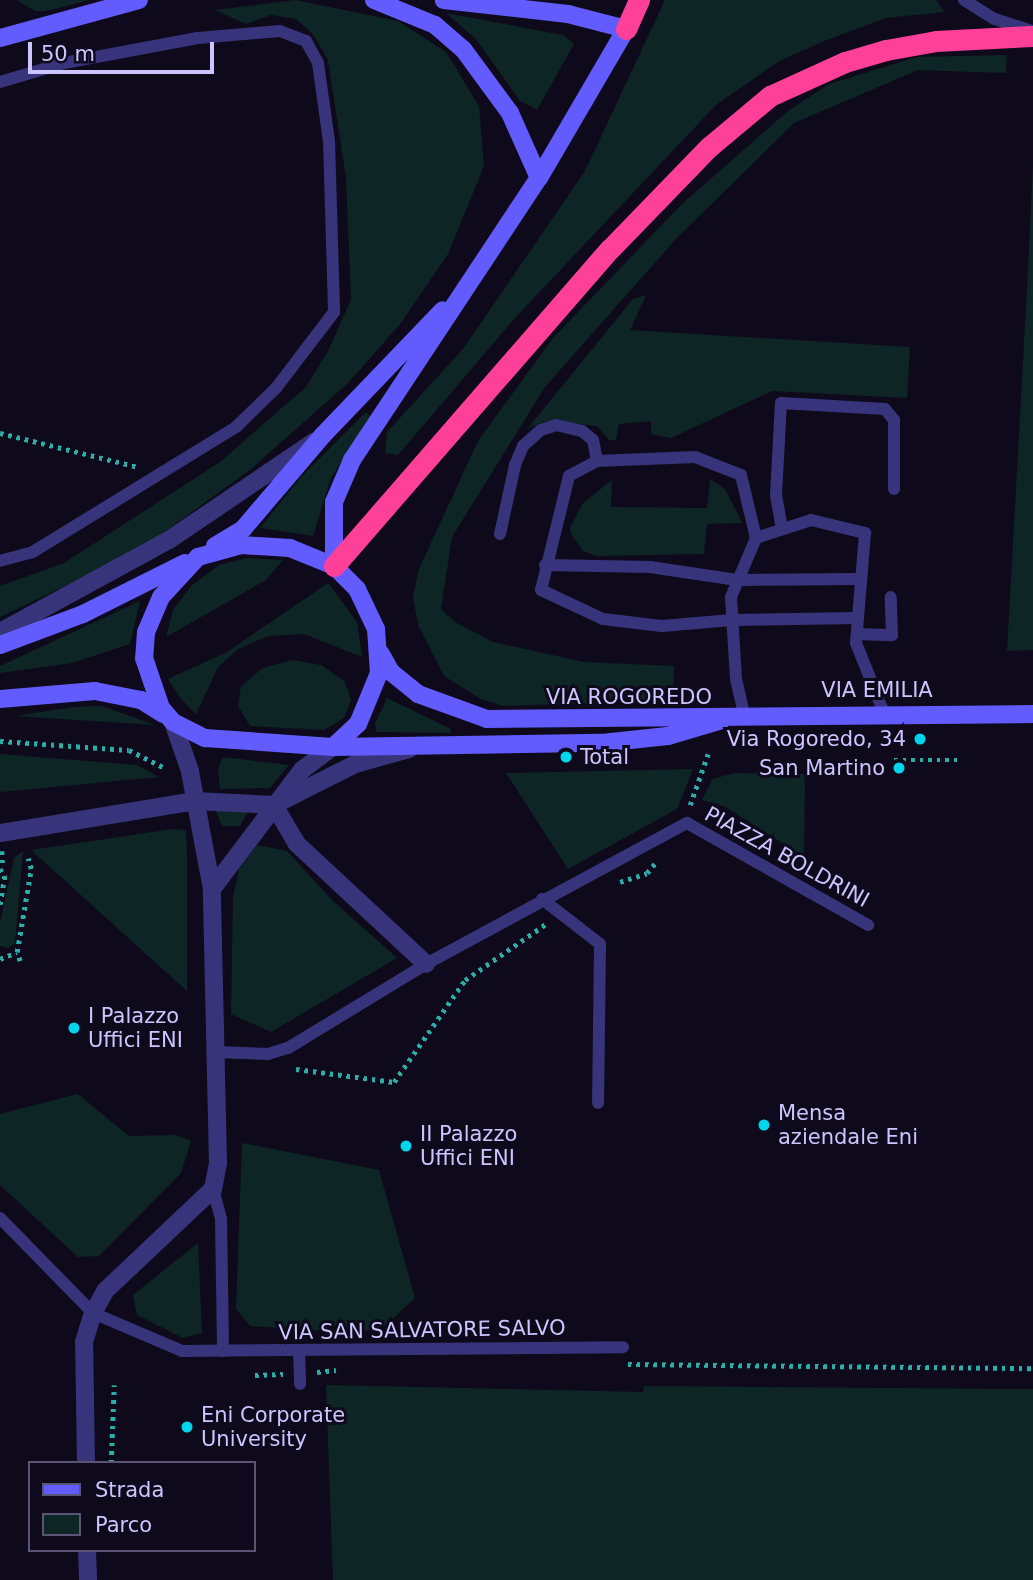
<!DOCTYPE html>
<style>
body{margin:0}
#map{position:relative;width:1033px;height:1580px;overflow:hidden;background:#0e0a1b;font-family:"DejaVu Sans",sans-serif}
div>[style]{position:absolute}
.green>*{inset:0;background:#0e2525}
.path>*{height:4.5px;margin-top:-2.25px;transform-origin:0;background:repeating-linear-gradient(90deg,#2aaea7 0 3.5px,transparent 0 8.5px)}
.lane>*{height:12px;margin:-6px;padding:0 6px;transform-origin:6px;border-radius:6px;background:#38347b}
.street>*{height:18px;margin:-9px;padding:0 9px;transform-origin:9px;border-radius:9px;background:#38347b}
.secondary>*{height:18px;margin:-9px;padding:0 9px;transform-origin:9px;border-radius:9px;background:#625cff}
.highway>*{height:21px;margin:-10.5px;padding:0 10.5px;transform-origin:10.5px;border-radius:10.5px;background:#ff4099}
.dots>*{width:19px;height:19px;translate:-50% -50%;box-sizing:border-box;border:4px solid #0e0a1b;border-radius:50%}
span{translate:-50% -50%;white-space:nowrap;text-align:center;line-height:1.15;-webkit-text-stroke:6px #0e0a1b;paint-order:stroke}
.street-label{font-size:21px;color:#ccc5ff}
.poi-label{font-size:21px;color:#ccc5ff}
.right{translate:-100% -50%;text-align:right}
.left{translate:0 -50%;text-align:left}
.legend{position:absolute;left:28px;top:1461px;width:228px;height:91px;box-sizing:border-box;background:#0e0a1b;border:2px solid #5a5576;margin:0;padding:9px 12px;list-style:none;font-size:21px;color:#ccc5ff}
.legend li{display:flex;align-items:center;gap:14px;height:35px}
.legend b{width:35px;border:2px solid #5a5576}
.scale{position:absolute;left:28px;top:42px;width:186px;height:32px;box-sizing:border-box;border:4px solid #ccc5ff;border-top:0;padding-left:9px;font-size:21px;line-height:24px;white-space:nowrap;color:#ccc5ff;-webkit-text-stroke:5px #0e0a1b;paint-order:stroke}
</style>
<div id="map">
<div class="green">
<i style="clip-path:polygon(17px 0,89px 0,47px 11px,35px 11px)"></i>
<i style="clip-path:polygon(295px 0,398px 21px,446px 52px,479px 106px,484px 166px,448px 254px,401px 323px,347px 384px,251px 469px,138px 551px,0 617px,0 586px,64px 563px,220px 462px,306px 387px,328px 351px,351px 300px,346px 178px,328px 60px,312px 33px,296px 19px,271px 15px,246px 24px,215px 10px)"></i>
<i style="clip-path:polygon(665px 0,936px 0,945px 12px,886px 18px,824px 41px,779px 61px,716px 105px,514px 319px,398px 455px,385px 453px,387px 432px,463px 349px,585px 171px)"></i>
<i style="clip-path:polygon(446px 13px,563px 35px,574px 44px,537px 110px,520px 101px,476px 39px)"></i>
<i style="clip-path:polygon(1007px 55px,1006px 73px,918px 70px,794px 123px,675px 240px,545px 387px,452px 537px,441px 609px,455px 622px,493px 642px,584px 662px,674px 666px,673px 701px,503px 706px,481px 699px,444px 676px,418px 625px,413px 597px,419px 569px,478px 441px,553px 338px,681px 205px,788px 111px,829px 84px,917px 57px)"></i>
<i style="clip-path:polygon(1033px 163px,1033px 650px,1007px 651px,1028px 270px)"></i>
<i style="clip-path:polygon(646px 295px,630px 330px,910px 347px,907px 398px,772px 391px,671px 438px,651px 434px,651px 421px,619px 424px,616px 440px,609px 440px,597px 426px,548px 421px,528px 428px,633px 299px)"></i>
<i style="clip-path:polygon(366px 412px,370px 416px,331px 478px,313px 536px,260px 528px,300px 478px)"></i>
<i style="clip-path:polygon(710px 479px,725px 489px,742px 523px,707px 524px,704px 554px,596px 556px,583px 551px,572px 536px,570px 528px,583px 503px,612px 480px,611px 507px,707px 508px)"></i>
<i style="clip-path:polygon(247px 558px,283px 560px,266px 580px,166px 637px,173px 610px,191px 586px,219px 565px)"></i>
<i style="clip-path:polygon(328px 583px,357px 622px,362px 657px,304px 634px,268px 636px,238px 649px,218px 667px,196px 714px,181px 699px,168px 679px,227px 652px)"></i>
<i style="clip-path:polygon(140px 601px,130px 644px,72px 663px,0 673px,0 666px)"></i>
<i style="clip-path:polygon(293px 660px,321px 665px,345px 682px,351px 700px,344px 718px,324px 730px,250px 726px,238px 706px,241px 686px,263px 668px)"></i>
<i style="clip-path:polygon(387px 698px,451px 729px,450px 733px,376px 732px,375px 724px)"></i>
<i style="clip-path:polygon(102px 706px,155px 725px,16px 716px,73px 707px)"></i>
<i style="clip-path:polygon(0 754px,137px 765px,159px 777px,0 792px)"></i>
<i style="clip-path:polygon(223px 757px,289px 765px,270px 788px,220px 789px,218px 769px)"></i>
<i style="clip-path:polygon(693px 769px,677px 809px,568px 869px,506px 773px)"></i>
<i style="clip-path:polygon(735px 773px,805px 774px,804px 857px,724px 806px,702px 800px,712px 779px)"></i>
<i style="clip-path:polygon(215px 809px,249px 810px,240px 826px,222px 826px)"></i>
<i style="clip-path:polygon(173px 829px,186px 830px,187px 851px,187px 991px,31px 850px)"></i>
<i style="clip-path:polygon(257px 845px,287px 851px,332px 900px,397px 958px,271px 1032px,231px 1014px,233px 897px,239px 869px)"></i>
<i style="clip-path:polygon(23px 851px,15px 943px,8px 948px,0 946px,0 923px,14px 858px)"></i>
<i style="clip-path:polygon(78px 1094px,129px 1136px,175px 1135px,191px 1141px,181px 1173px,99px 1256px,78px 1257px,0 1185px,0 1114px)"></i>
<i style="clip-path:polygon(242px 1143px,379px 1170px,415px 1298px,384px 1327px,356px 1333px,250px 1326px,236px 1309px)"></i>
<i style="clip-path:polygon(198px 1243px,202px 1333px,183px 1338px,137px 1315px,133px 1295px)"></i>
<i style="clip-path:polygon(326px 1385px,643px 1392px,644px 1386px,1033px 1389px,1033px 1580px,333px 1580px)"></i>
</div>
<div class="path">
<i style="left:0;top:433px;width:142px;rotate:13.8deg"></i>
<i style="left:0;top:741px;width:129px;rotate:4deg"></i>
<i style="left:129px;top:750px;width:42px;rotate:26.6deg"></i>
<i style="left:894px;top:760px;width:65px"></i>
<i style="left:690px;top:805px;width:54px;rotate:-70.6deg"></i>
<i style="left:2px;top:851px;width:17px;rotate:87deg"></i>
<i style="left:0;top:869px;width:9px;rotate:54deg"></i>
<i style="left:5px;top:876px;width:31px;rotate:99deg"></i>
<i style="left:620px;top:882px;width:28px;rotate:-18deg"></i>
<i style="left:647px;top:873px;width:16px;rotate:-50deg"></i>
<i style="left:0;top:959px;width:18px;rotate:-22deg"></i>
<i style="left:20px;top:961px;width:9px;rotate:-108deg"></i>
<i style="left:17px;top:952px;width:84px;rotate:-80.4deg"></i>
<i style="left:31px;top:869px;width:11px;rotate:-105deg"></i>
<i style="left:296px;top:1069px;width:99px;rotate:7.6deg"></i>
<i style="left:394px;top:1082px;width:124px;rotate:-55.2deg"></i>
<i style="left:465px;top:980px;width:98px;rotate:-34.7deg"></i>
<i style="left:628px;top:1364px;width:405px;rotate:0.6deg"></i>
<i style="left:317px;top:1372px;width:19px;rotate:-6deg"></i>
<i style="left:255px;top:1375px;width:28px;rotate:-2deg"></i>
<i style="left:111px;top:1463px;width:78px;rotate:-87.8deg"></i>
</div>
<div class="lane">
<i style="left:964px;top:0;width:36px;rotate:32deg"></i>
<i style="left:995px;top:19px;width:40px;rotate:18deg"></i>
<i style="left:0;top:82px;width:67px;rotate:-16.5deg"></i>
<i style="left:64px;top:63px;width:136px;rotate:-10.6deg"></i>
<i style="left:198px;top:38px;width:82px;rotate:-4.9deg"></i>
<i style="left:280px;top:31px;width:28px;rotate:21deg"></i>
<i style="left:306px;top:41px;width:25px;rotate:61deg"></i>
<i style="left:318px;top:63px;width:79px;rotate:82deg"></i>
<i style="left:329px;top:141px;width:171px;rotate:88.3deg"></i>
<i style="left:334px;top:312px;width:96px;rotate:127.3deg"></i>
<i style="left:276px;top:388px;width:56px;rotate:135.7deg"></i>
<i style="left:236px;top:427px;width:238px;rotate:148.4deg"></i>
<i style="left:33px;top:552px;width:34px;rotate:165deg"></i>
<i style="left:782px;top:529px;width:35px;rotate:-100deg"></i>
<i style="left:776px;top:495px;width:92px;rotate:-86.9deg"></i>
<i style="left:781px;top:403px;width:104px;rotate:3.3deg"></i>
<i style="left:885px;top:409px;width:14px;rotate:51deg"></i>
<i style="left:894px;top:420px;width:69px;rotate:90deg"></i>
<i style="left:500px;top:534px;width:71px;rotate:-77.7deg"></i>
<i style="left:515px;top:465px;width:21px;rotate:-67deg"></i>
<i style="left:523px;top:446px;width:24px;rotate:-42deg"></i>
<i style="left:541px;top:430px;width:16px;rotate:-18deg"></i>
<i style="left:556px;top:425px;width:27px;rotate:13deg"></i>
<i style="left:582px;top:431px;width:14px;rotate:39deg"></i>
<i style="left:593px;top:440px;width:21px;rotate:79deg"></i>
<i style="left:756px;top:538px;width:65px;rotate:-103.4deg"></i>
<i style="left:741px;top:475px;width:49px;rotate:-158.6deg"></i>
<i style="left:695px;top:457px;width:98px;rotate:177.7deg"></i>
<i style="left:597px;top:461px;width:32px;rotate:152deg"></i>
<i style="left:569px;top:476px;width:117px;rotate:103.8deg"></i>
<i style="left:541px;top:590px;width:68px;rotate:25.1deg"></i>
<i style="left:603px;top:619px;width:59px;rotate:6.8deg"></i>
<i style="left:662px;top:626px;width:70px;rotate:-4.9deg"></i>
<i style="left:732px;top:620px;width:126px;rotate:-0.9deg"></i>
<i style="left:545px;top:565px;width:105px;rotate:1.1deg"></i>
<i style="left:650px;top:567px;width:88px;rotate:8.5deg"></i>
<i style="left:737px;top:580px;width:124px;rotate:-0.5deg"></i>
<i style="left:857px;top:634px;width:35px;rotate:2deg"></i>
<i style="left:892px;top:635px;width:38px;rotate:-92deg"></i>
<i style="left:745px;top:718px;width:40px;rotate:-103deg"></i>
<i style="left:736px;top:679px;width:82px;rotate:-93.5deg"></i>
<i style="left:731px;top:597px;width:64px;rotate:-67deg"></i>
<i style="left:756px;top:538px;width:58px;rotate:-18.1deg"></i>
<i style="left:811px;top:520px;width:56px;rotate:13.5deg"></i>
<i style="left:865px;top:533px;width:110px;rotate:94.7deg"></i>
<i style="left:856px;top:643px;width:75px;rotate:68.2deg"></i>
<i style="left:542px;top:899px;width:73px;rotate:37.8deg"></i>
<i style="left:600px;top:944px;width:159px;rotate:90.7deg"></i>
<i style="left:215px;top:1052px;width:53px;rotate:2.2deg"></i>
<i style="left:268px;top:1054px;width:21px;rotate:-17deg"></i>
<i style="left:288px;top:1048px;width:162px;rotate:-31.3deg"></i>
<i style="left:426px;top:964px;width:297px;rotate:-28.4deg"></i>
<i style="left:687px;top:823px;width:208px;rotate:29.4deg"></i>
<i style="left:213px;top:1189px;width:31px;rotate:75deg"></i>
<i style="left:221px;top:1219px;width:132px;rotate:89.1deg"></i>
<i style="left:0;top:1218px;width:133px;rotate:45.6deg"></i>
<i style="left:93px;top:1313px;width:97px;rotate:23.1deg"></i>
<i style="left:182px;top:1351px;width:441px;rotate:-0.5deg"></i>
<i style="left:299px;top:1350px;width:34px;rotate:88deg"></i>
</div>
<div class="street">
<i style="left:0;top:632px;width:192px;rotate:-28.6deg"></i>
<i style="left:169px;top:540px;width:176px;rotate:-34.1deg"></i>
<i style="left:274px;top:805px;width:45px;rotate:59.5deg"></i>
<i style="left:297px;top:844px;width:176px;rotate:42.9deg"></i>
<i style="left:0;top:833px;width:198px;rotate:-9.3deg"></i>
<i style="left:195px;top:801px;width:79px;rotate:2.9deg"></i>
<i style="left:274px;top:805px;width:91px;rotate:-26.8deg"></i>
<i style="left:355px;top:764px;width:56px;rotate:-15.5deg"></i>
<i style="left:212px;top:889px;width:149px;rotate:-52.9deg"></i>
<i style="left:302px;top:770px;width:39px;rotate:-37deg"></i>
<i style="left:86px;top:1463px;width:121px;rotate:-90.9deg"></i>
<i style="left:84px;top:1342px;width:30px;rotate:-73deg"></i>
<i style="left:93px;top:1313px;width:25px;rotate:-61deg"></i>
<i style="left:105px;top:1291px;width:149px;rotate:-43.4deg"></i>
<i style="left:213px;top:1189px;width:26px;rotate:-79deg"></i>
<i style="left:218px;top:1163px;width:274px;rotate:-91.3deg"></i>
<i style="left:212px;top:889px;width:120px;rotate:-100.6deg"></i>
<i style="left:190px;top:771px;width:52px;rotate:-109.1deg"></i>
<i style="left:87px;top:1550px;width:30px;rotate:88deg"></i>
</div>
<div class="secondary">
<i style="left:374px;top:0;width:66px;rotate:22.3deg"></i>
<i style="left:435px;top:25px;width:37px;rotate:41deg"></i>
<i style="left:463px;top:49px;width:79px;rotate:53.7deg"></i>
<i style="left:510px;top:113px;width:71px;rotate:66deg"></i>
<i style="left:0;top:38px;width:144px;rotate:-15.3deg"></i>
<i style="left:215px;top:546px;width:33px;rotate:-31deg"></i>
<i style="left:243px;top:529px;width:123px;rotate:-49.6deg"></i>
<i style="left:323px;top:435px;width:173px;rotate:-46.2deg"></i>
<i style="left:334px;top:566px;width:64px;rotate:-90deg"></i>
<i style="left:334px;top:502px;width:46px;rotate:-66.8deg"></i>
<i style="left:352px;top:460px;width:338px;rotate:-56.5deg"></i>
<i style="left:539px;top:178px;width:173px;rotate:-59.7deg"></i>
<i style="left:626px;top:29px;width:60px;rotate:-165.5deg"></i>
<i style="left:568px;top:14px;width:125px;rotate:-173.6deg"></i>
<i style="left:0;top:645px;width:89px;rotate:-20.5deg"></i>
<i style="left:83px;top:614px;width:114px;rotate:-26.6deg"></i>
<i style="left:381px;top:654px;width:21px;rotate:61deg"></i>
<i style="left:391px;top:672px;width:35px;rotate:39deg"></i>
<i style="left:418px;top:694px;width:73px;rotate:19.9deg"></i>
<i style="left:487px;top:719px;width:546px;rotate:-0.52deg"></i>
<i style="left:0;top:699px;width:95px;rotate:-4.8deg"></i>
<i style="left:95px;top:691px;width:47px;rotate:11.1deg"></i>
<i style="left:141px;top:700px;width:26px;rotate:32deg"></i>
<i style="left:333px;top:747px;width:34px;rotate:-43deg"></i>
<i style="left:358px;top:724px;width:55px;rotate:-67.6deg"></i>
<i style="left:379px;top:673px;width:44px;rotate:-93.9deg"></i>
<i style="left:376px;top:629px;width:44px;rotate:-115.4deg"></i>
<i style="left:357px;top:589px;width:33px;rotate:-135deg"></i>
<i style="left:334px;top:566px;width:48px;rotate:-157.8deg"></i>
<i style="left:290px;top:548px;width:49px;rotate:-176.5deg"></i>
<i style="left:241px;top:545px;width:45px;rotate:164.4deg"></i>
<i style="left:198px;top:557px;width:54px;rotate:132.8deg"></i>
<i style="left:161px;top:597px;width:38px;rotate:113deg"></i>
<i style="left:146px;top:632px;width:26px;rotate:94deg"></i>
<i style="left:144px;top:658px;width:53px;rotate:71.2deg"></i>
<i style="left:161px;top:708px;width:18px;rotate:49deg"></i>
<i style="left:173px;top:722px;width:36px;rotate:27deg"></i>
<i style="left:205px;top:738px;width:128px;rotate:4deg"></i>
<i style="left:333px;top:747px;width:269px;rotate:-0.9deg"></i>
<i style="left:602px;top:743px;width:66px;rotate:-6.1deg"></i>
<i style="left:668px;top:736px;width:56px;rotate:-16.5deg"></i>
</div>
<div class="highway">
<i style="left:626px;top:29px;width:32px;rotate:-66deg"></i>
<i style="left:334px;top:566px;width:420px;rotate:-49deg"></i>
<i style="left:610px;top:249px;width:142px;rotate:-45.9deg"></i>
<i style="left:709px;top:147px;width:80px;rotate:-39.9deg"></i>
<i style="left:770px;top:96px;width:82px;rotate:-24.4deg"></i>
<i style="left:845px;top:62px;width:43px;rotate:-16.3deg"></i>
<i style="left:886px;top:50px;width:51px;rotate:-10.2deg"></i>
<i style="left:936px;top:41px;width:97px;rotate:-3deg"></i>
</div>
<div class="dots">
<i style="left:920px;top:739px;background:#00d5f0"></i>
<i style="left:566px;top:757px;background:#00d5f0"></i>
<i style="left:899px;top:768px;background:#00d5f0"></i>
<i style="left:74px;top:1028px;background:#00d5f0"></i>
<i style="left:764px;top:1125px;background:#00d5f0"></i>
<i style="left:406px;top:1146px;background:#00d5f0"></i>
<i style="left:187px;top:1427px;background:#00d5f0"></i>
</div>
<div class="street-label">
<span style="left:877px;top:690px">VIA EMILIA</span>
<span style="left:629px;top:697px">VIA ROGOREDO</span>
<span style="left:787px;top:857px;rotate:29deg">PIAZZA BOLDRINI</span>
<span style="left:422px;top:1330px;rotate:-1deg">VIA SAN SALVATORE SALVO</span>
</div>
<div class="poi-label">
<span class="right" style="left:906px;top:739px">Via Rogoredo, 34</span>
<span class="left" style="left:580px;top:757px">Total</span>
<span class="right" style="left:885px;top:768px">San Martino</span>
<span class="left" style="left:88px;top:1028px">I Palazzo<br>Uffici ENI</span>
<span class="left" style="left:778px;top:1125px">Mensa<br>aziendale Eni</span>
<span class="left" style="left:420px;top:1146px">II Palazzo<br>Uffici ENI</span>
<span class="left" style="left:201px;top:1427px">Eni Corporate<br>University</span>
</div>
<ul class="legend">
<li><b style="height:9px;background:#625cff"></b>Strada</li>
<li><b style="height:19px;background:#0e2525"></b>Parco</li>
</ul>
<div class="scale">50 m</div>
</div>
